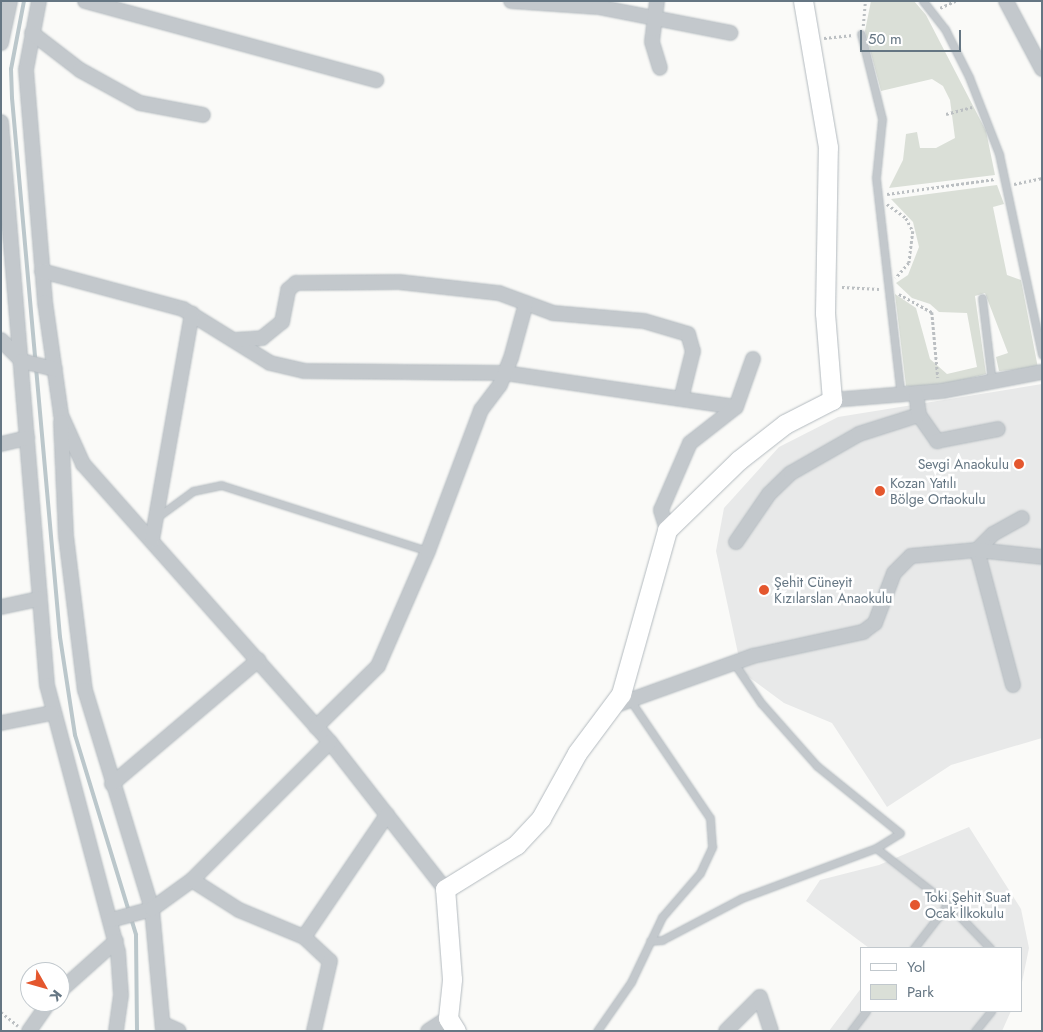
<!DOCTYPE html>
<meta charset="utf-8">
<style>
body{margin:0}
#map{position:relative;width:1043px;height:1032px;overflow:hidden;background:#fafaf8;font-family:Jost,sans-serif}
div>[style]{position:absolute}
.built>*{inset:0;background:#e8e9e9}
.green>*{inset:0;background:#dadfd7}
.stream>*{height:4px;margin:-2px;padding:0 2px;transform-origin:2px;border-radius:2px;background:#bbc7cb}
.path>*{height:2.5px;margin-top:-1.25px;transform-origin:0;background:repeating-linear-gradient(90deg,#bbbfc2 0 2.5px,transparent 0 5px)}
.roads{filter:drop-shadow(0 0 1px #b3babf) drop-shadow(0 0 1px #b3babf)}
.lane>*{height:7px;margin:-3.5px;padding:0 3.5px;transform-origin:3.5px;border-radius:3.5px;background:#c3c8cc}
.street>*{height:14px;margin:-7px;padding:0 7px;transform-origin:7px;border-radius:7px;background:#c3c8cc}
.secondary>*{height:19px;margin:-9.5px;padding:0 9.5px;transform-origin:9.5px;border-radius:9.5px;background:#fff}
.dots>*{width:14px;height:14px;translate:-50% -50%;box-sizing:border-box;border:2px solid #fff;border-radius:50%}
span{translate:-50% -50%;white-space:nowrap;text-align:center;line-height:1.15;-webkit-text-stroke:5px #fff;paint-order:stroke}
.poi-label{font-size:14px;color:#657683}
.right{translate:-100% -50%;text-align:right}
.left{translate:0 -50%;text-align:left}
.frame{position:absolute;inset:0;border:2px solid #657683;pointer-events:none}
.legend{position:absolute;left:860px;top:947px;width:162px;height:65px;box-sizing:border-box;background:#fff;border:1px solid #c1c8cd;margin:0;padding:6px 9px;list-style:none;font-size:15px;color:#657683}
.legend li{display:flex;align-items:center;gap:10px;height:25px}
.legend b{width:25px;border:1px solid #c1c8cd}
.north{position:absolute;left:20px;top:962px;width:50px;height:50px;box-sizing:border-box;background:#fff;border:1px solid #c1c8cd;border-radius:50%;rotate:128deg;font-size:14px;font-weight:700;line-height:20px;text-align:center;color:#657683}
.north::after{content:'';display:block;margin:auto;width:18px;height:22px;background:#e4572e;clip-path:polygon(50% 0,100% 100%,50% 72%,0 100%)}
.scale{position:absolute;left:860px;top:30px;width:101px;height:22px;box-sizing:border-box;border:2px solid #657683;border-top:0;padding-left:6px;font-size:15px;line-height:18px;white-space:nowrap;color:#657683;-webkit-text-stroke:4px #fff;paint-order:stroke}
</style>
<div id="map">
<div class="built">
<i style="clip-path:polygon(1042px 384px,1042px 738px,951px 765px,887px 807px,832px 723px,784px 703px,742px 672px,716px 551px,724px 508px,779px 447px,838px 417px)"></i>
<i style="clip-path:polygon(969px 827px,1021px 909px,1029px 948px,1022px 982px,1022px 948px,869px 948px,806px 901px,820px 880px,879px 865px)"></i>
<i style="clip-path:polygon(862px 987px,862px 1011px,1011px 1011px,1002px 1031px,829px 1031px)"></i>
</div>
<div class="green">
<i style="clip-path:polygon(871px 1px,914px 1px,926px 15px,986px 131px,995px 175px,889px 188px,903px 160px,906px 134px,917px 132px,920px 148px,936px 148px,955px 138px,950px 100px,943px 86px,932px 79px,881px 91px,865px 31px)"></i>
<i style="clip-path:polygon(997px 185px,1004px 204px,993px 207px,1007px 275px,1021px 280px,1038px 368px,999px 371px,996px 357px,1008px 353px,985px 293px,975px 296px,986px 374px,930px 389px,906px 386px,895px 294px,916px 308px,930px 359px,947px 374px,977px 367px,967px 313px,939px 312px,930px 304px,912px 298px,896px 283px,908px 275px,919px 247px,913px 222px,891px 199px)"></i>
</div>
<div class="stream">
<i style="left:24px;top:1px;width:69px;rotate:100.8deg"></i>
<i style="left:11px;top:69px;width:29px;rotate:88deg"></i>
<i style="left:12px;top:98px;width:541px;rotate:84.91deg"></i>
<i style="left:60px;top:637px;width:99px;rotate:81.3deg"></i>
<i style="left:75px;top:735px;width:209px;rotate:73deg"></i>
<i style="left:136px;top:935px;width:96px;rotate:89.4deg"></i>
</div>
<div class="path">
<i style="left:940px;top:8px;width:17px;rotate:-25deg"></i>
<i style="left:863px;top:26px;width:25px;rotate:-85deg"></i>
<i style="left:824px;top:38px;width:29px;rotate:-6deg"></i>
<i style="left:946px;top:114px;width:27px;rotate:-15deg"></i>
<i style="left:1014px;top:184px;width:29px;rotate:-12deg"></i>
<i style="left:887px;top:194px;width:109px;rotate:-7.9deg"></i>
<i style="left:887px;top:204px;width:24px;rotate:36deg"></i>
<i style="left:906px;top:218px;width:15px;rotate:62deg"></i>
<i style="left:913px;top:231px;width:32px;rotate:97deg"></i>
<i style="left:909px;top:263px;width:20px;rotate:131deg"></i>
<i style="left:842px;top:287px;width:37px;rotate:3deg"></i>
<i style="left:899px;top:294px;width:38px;rotate:29deg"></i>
<i style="left:932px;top:312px;width:66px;rotate:84.8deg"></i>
<i style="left:1px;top:1012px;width:22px;rotate:39deg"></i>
</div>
<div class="roads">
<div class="lane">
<i style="left:923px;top:1px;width:36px;rotate:52deg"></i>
<i style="left:945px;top:29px;width:54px;rotate:63.4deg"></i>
<i style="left:969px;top:77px;width:83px;rotate:68.7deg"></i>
<i style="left:999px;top:154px;width:205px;rotate:77.9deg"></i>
<i style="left:861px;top:34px;width:88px;rotate:76.1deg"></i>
<i style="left:882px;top:119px;width:59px;rotate:95.8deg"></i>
<i style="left:876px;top:178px;width:219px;rotate:83.5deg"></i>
<i style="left:982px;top:298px;width:85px;rotate:83.2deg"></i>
<i style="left:156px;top:518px;width:46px;rotate:-36.1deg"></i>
<i style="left:193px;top:491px;width:29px;rotate:-12deg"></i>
<i style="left:221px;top:485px;width:217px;rotate:17.7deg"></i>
<i style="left:876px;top:848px;width:91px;rotate:37.9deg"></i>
<i style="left:948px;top:904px;width:56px;rotate:127.7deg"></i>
<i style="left:948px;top:904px;width:61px;rotate:46.3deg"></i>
<i style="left:650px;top:941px;width:12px;rotate:-5deg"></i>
<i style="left:662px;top:940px;width:90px;rotate:-27.7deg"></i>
<i style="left:742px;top:898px;width:143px;rotate:-20.5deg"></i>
<i style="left:876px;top:848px;width:28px;rotate:-32deg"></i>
<i style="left:900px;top:833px;width:107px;rotate:-141.1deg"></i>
<i style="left:817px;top:766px;width:84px;rotate:-131.6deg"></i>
<i style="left:761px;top:703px;width:48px;rotate:-124deg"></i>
<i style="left:597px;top:1031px;width:60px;rotate:-55.2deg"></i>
<i style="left:631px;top:982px;width:72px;rotate:-64.5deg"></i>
<i style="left:662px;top:917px;width:58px;rotate:-49.2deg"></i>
<i style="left:700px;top:873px;width:29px;rotate:-65deg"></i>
<i style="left:712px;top:847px;width:29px;rotate:-94deg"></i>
<i style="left:710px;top:818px;width:143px;rotate:-124.1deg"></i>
<i style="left:851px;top:1031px;width:25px;rotate:-53deg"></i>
<i style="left:975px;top:1031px;width:26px;rotate:-51deg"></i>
</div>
<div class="street">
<i style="left:39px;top:1px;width:70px;rotate:100.7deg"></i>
<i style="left:26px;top:70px;width:233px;rotate:85.3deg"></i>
<i style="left:45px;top:302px;width:114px;rotate:81.9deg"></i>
<i style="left:61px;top:415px;width:54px;rotate:65.8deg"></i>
<i style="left:83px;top:464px;width:372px;rotate:48.4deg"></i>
<i style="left:330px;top:742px;width:187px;rotate:52deg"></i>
<i style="left:85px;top:1px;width:302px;rotate:15.2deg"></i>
<i style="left:511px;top:1px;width:87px;rotate:3.9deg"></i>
<i style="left:598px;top:7px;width:135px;rotate:11.1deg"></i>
<i style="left:657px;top:1px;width:41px;rotate:97deg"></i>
<i style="left:652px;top:42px;width:27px;rotate:73deg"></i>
<i style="left:1006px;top:1px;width:77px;rotate:62.1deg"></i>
<i style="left:32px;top:33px;width:61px;rotate:37.6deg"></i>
<i style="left:80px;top:70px;width:68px;rotate:28.8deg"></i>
<i style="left:140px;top:103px;width:64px;rotate:10.8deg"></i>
<i style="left:1px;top:43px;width:43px;rotate:-77.9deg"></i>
<i style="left:1px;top:122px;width:565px;rotate:85.33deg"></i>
<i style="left:47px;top:685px;width:276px;rotate:75.1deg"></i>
<i style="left:118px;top:952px;width:43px;rotate:86deg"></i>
<i style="left:121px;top:995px;width:36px;rotate:98deg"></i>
<i style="left:42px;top:271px;width:146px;rotate:15.1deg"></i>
<i style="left:183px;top:309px;width:102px;rotate:31.8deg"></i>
<i style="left:270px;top:363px;width:35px;rotate:13deg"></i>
<i style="left:304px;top:371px;width:201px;rotate:0.6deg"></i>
<i style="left:505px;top:373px;width:233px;rotate:8.4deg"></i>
<i style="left:1px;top:340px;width:30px;rotate:45deg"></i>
<i style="left:22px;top:361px;width:34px;rotate:14deg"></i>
<i style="left:235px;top:340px;width:27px;rotate:-4deg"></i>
<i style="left:262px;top:338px;width:26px;rotate:-39deg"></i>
<i style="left:282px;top:322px;width:33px;rotate:-79deg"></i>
<i style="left:288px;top:290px;width:11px;rotate:-41deg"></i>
<i style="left:296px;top:283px;width:103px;rotate:-0.6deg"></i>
<i style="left:399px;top:282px;width:101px;rotate:6.3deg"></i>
<i style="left:499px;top:293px;width:58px;rotate:20.3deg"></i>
<i style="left:553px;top:313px;width:91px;rotate:5deg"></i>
<i style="left:644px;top:321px;width:46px;rotate:16.5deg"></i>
<i style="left:688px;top:334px;width:18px;rotate:74deg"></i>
<i style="left:693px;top:351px;width:49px;rotate:104deg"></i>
<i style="left:832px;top:400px;width:110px;rotate:-4.7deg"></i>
<i style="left:942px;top:391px;width:102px;rotate:-10.8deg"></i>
<i style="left:919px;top:415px;width:32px;rotate:55deg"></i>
<i style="left:937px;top:441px;width:62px;rotate:-11.1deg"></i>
<i style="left:61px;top:422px;width:114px;rotate:87.5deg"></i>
<i style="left:66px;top:536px;width:155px;rotate:83deg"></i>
<i style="left:85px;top:690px;width:229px;rotate:73deg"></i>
<i style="left:152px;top:909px;width:122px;rotate:84.8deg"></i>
<i style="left:1px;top:444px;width:27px;rotate:-13deg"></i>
<i style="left:667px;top:530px;width:21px;rotate:-107deg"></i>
<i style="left:661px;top:510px;width:73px;rotate:-66.6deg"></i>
<i style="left:690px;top:443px;width:58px;rotate:-38deg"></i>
<i style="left:736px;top:407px;width:51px;rotate:-70.5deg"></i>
<i style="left:152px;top:540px;width:230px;rotate:-80deg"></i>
<i style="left:736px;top:542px;width:58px;rotate:-55.5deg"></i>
<i style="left:769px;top:494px;width:30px;rotate:-44deg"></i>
<i style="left:791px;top:473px;width:78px;rotate:-29.8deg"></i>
<i style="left:859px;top:434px;width:63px;rotate:-17.6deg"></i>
<i style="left:919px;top:415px;width:21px;rotate:-98deg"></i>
<i style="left:1px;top:607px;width:40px;rotate:-12deg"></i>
<i style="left:1013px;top:685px;width:140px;rotate:-104.9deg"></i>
<i style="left:977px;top:550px;width:23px;rotate:-45deg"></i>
<i style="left:993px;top:534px;width:33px;rotate:-29deg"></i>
<i style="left:614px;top:706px;width:148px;rotate:-19.8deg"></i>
<i style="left:753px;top:656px;width:113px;rotate:-12.3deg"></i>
<i style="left:863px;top:632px;width:15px;rotate:-37deg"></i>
<i style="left:875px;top:623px;width:53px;rotate:-69.2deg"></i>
<i style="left:894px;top:573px;width:24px;rotate:-45deg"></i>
<i style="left:911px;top:556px;width:66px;rotate:-5.2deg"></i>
<i style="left:977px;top:550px;width:65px;rotate:6.1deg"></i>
<i style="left:1px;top:723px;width:52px;rotate:-11.1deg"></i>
<i style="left:316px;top:727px;width:87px;rotate:-44.5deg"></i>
<i style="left:378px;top:666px;width:125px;rotate:-66.5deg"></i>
<i style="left:428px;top:551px;width:151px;rotate:-69.4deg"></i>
<i style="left:481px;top:410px;width:31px;rotate:-53deg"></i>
<i style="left:500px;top:385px;width:29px;rotate:-68deg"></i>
<i style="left:511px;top:358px;width:57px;rotate:-74.7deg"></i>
<i style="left:112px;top:784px;width:192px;rotate:-40.3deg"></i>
<i style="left:192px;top:880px;width:56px;rotate:32.6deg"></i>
<i style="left:239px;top:910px;width:70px;rotate:22.6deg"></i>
<i style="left:304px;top:937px;width:35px;rotate:43deg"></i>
<i style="left:330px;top:961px;width:72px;rotate:102.9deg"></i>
<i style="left:111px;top:920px;width:42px;rotate:-15deg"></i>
<i style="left:152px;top:909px;width:49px;rotate:-35.9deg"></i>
<i style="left:192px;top:880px;width:195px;rotate:-45deg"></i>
<i style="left:304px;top:937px;width:148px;rotate:-55.8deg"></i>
<i style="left:60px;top:991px;width:75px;rotate:-41.8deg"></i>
<i style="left:166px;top:1025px;width:14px;rotate:25deg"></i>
<i style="left:29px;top:1031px;width:35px;rotate:-55deg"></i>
<i style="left:428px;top:1031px;width:24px;rotate:-33deg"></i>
<i style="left:726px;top:1031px;width:48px;rotate:-45deg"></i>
<i style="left:760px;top:997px;width:35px;rotate:72deg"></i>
</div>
<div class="secondary">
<i style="left:456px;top:1031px;width:15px;rotate:-122deg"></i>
<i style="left:448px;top:1018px;width:39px;rotate:-84deg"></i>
<i style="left:452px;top:979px;width:90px;rotate:-94.4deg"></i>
<i style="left:445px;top:889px;width:84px;rotate:-31.8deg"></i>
<i style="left:516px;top:845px;width:37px;rotate:-47deg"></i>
<i style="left:541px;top:818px;width:74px;rotate:-61deg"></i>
<i style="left:577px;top:753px;width:74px;rotate:-53.3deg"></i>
<i style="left:621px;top:694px;width:170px;rotate:-74.3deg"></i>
<i style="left:667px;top:530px;width:100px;rotate:-44.2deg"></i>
<i style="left:739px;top:460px;width:58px;rotate:-38deg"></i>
<i style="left:785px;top:424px;width:53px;rotate:-27.1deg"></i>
<i style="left:832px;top:400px;width:87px;rotate:-94.6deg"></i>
<i style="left:825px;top:313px;width:166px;rotate:-89deg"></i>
<i style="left:828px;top:147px;width:148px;rotate:-99.7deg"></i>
</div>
</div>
<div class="dots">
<i style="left:1019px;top:464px;background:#e4572e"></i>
<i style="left:880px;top:491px;background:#e4572e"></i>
<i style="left:764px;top:590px;background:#e4572e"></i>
<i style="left:915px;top:905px;background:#e4572e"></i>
</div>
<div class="poi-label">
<span class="right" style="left:1009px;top:464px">Sevgi Anaokulu</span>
<span class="left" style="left:890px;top:491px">Kozan Yatılı<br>Bölge Ortaokulu</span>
<span class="left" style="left:774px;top:590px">Şehit Cüneyit<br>Kızılarslan Anaokulu</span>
<span class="left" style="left:925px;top:905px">Toki Şehit Suat<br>Ocak İlkokulu</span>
</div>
<div class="frame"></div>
<ul class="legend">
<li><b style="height:6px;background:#fff"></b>Yol</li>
<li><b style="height:14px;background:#dadfd7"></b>Park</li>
</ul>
<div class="north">K</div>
<div class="scale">50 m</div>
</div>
